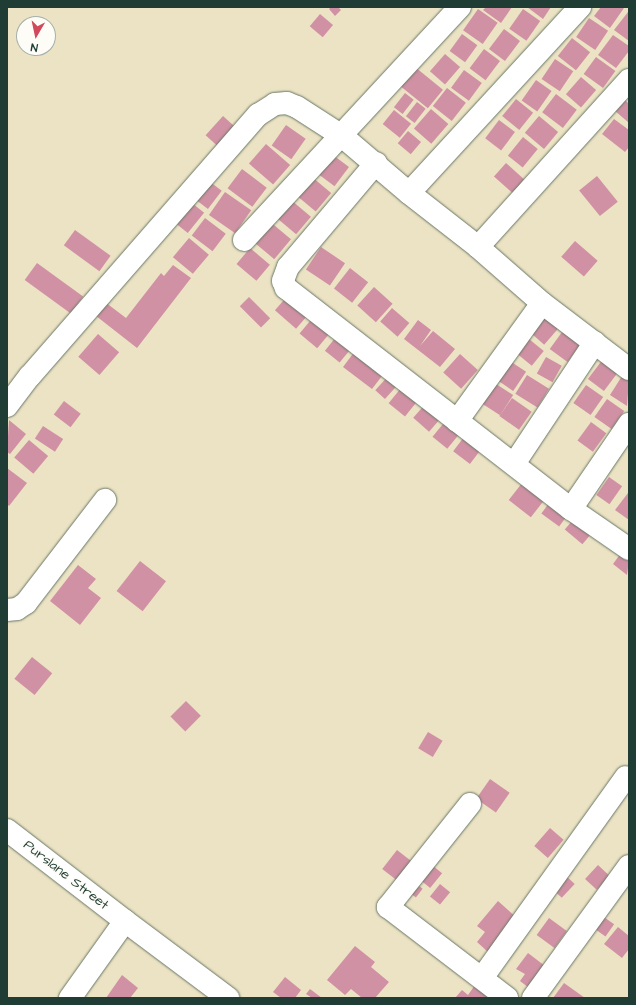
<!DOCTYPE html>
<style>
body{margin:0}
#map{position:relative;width:636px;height:1005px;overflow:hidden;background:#ece3c4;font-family:"Architects Daughter",sans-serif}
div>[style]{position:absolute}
.building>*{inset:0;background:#d191a4;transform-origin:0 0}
.roads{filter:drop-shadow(0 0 1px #677766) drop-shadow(0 0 1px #677766)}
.minor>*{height:22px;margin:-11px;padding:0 11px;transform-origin:11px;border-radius:11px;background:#fff}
.major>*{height:22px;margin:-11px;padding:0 11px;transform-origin:11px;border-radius:11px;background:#fff}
span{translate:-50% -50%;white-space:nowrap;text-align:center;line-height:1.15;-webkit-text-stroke:3px #fdfcf7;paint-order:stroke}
.street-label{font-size:14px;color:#1f3d34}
.frame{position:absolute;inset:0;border:8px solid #1f3d34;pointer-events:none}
.north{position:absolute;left:16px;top:16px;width:40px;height:40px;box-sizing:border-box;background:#fdfcf7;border:1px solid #a4b0a9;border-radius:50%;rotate:189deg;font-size:11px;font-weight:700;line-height:16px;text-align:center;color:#1f3d34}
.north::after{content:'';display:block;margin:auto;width:14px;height:18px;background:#d1495b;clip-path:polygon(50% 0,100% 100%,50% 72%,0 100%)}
</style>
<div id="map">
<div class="building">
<i style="clip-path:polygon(331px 7px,338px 7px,341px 10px,335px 16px,329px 9px)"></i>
<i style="clip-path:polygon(486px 7px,512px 7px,501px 23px,483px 10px)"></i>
<i style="clip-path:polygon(527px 7px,551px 7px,543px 19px)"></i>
<i style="clip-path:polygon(601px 7px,622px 7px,624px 8px,610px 28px,594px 16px)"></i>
<i style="left:478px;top:9px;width:24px;height:26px;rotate:35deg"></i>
<i style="left:523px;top:9px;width:21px;height:24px;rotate:35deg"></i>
<i style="clip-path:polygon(628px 12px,629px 12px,629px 41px,614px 30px)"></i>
<i style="left:320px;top:14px;width:17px;height:16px;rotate:40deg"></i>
<i style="left:589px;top:18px;width:23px;height:23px;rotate:34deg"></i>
<i style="left:504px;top:29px;width:20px;height:25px;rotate:37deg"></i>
<i style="left:462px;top:34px;width:19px;height:21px;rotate:36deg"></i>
<i style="clip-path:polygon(613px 35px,629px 46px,629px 51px,616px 68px,598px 55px)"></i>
<i style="left:572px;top:38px;width:23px;height:23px;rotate:38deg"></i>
<i style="left:484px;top:49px;width:20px;height:24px;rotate:37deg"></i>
<i style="left:445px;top:54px;width:20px;height:23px;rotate:41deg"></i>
<i style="left:596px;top:57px;width:24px;height:21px;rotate:36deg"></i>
<i style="left:555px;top:59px;width:22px;height:24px;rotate:34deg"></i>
<i style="left:415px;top:67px;width:36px;height:24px;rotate:39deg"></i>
<i style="left:464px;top:70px;width:22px;height:22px;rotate:36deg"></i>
<i style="left:581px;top:77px;width:20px;height:23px;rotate:41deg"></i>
<i style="left:536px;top:80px;width:19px;height:25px;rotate:35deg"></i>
<i style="left:447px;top:88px;width:24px;height:23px;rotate:38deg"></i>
<i style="left:405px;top:93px;width:11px;height:18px;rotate:38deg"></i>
<i style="left:556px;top:94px;width:26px;height:23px;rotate:37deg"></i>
<i style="left:516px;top:99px;width:22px;height:22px;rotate:39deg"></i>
<i style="clip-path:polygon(624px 99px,629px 104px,629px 123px,614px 110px)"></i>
<i style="left:417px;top:102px;width:11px;height:18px;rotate:38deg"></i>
<i style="left:431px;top:109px;width:23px;height:26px;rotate:41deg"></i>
<i style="left:394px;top:110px;width:22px;height:18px;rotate:39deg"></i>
<i style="left:223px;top:116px;width:25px;height:26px;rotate:42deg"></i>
<i style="left:539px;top:116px;width:25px;height:22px;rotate:40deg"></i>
<i style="clip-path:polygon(614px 119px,629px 130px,629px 147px,625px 152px,602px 134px)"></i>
<i style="left:499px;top:120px;width:20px;height:23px;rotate:37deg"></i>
<i style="left:286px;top:125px;width:24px;height:25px;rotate:35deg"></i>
<i style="left:408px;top:131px;width:17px;height:16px;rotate:40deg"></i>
<i style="left:523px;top:137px;width:19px;height:24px;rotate:39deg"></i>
<i style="left:266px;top:144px;width:32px;height:26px;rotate:41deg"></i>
<i style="left:333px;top:155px;width:20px;height:24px;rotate:37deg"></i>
<i style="left:506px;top:163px;width:25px;height:18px;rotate:42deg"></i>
<i style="left:242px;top:169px;width:31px;height:24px;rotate:37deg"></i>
<i style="left:597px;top:176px;width:33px;height:23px;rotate:51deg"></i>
<i style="left:312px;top:177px;width:25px;height:24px;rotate:40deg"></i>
<i style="left:205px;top:178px;width:21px;height:23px;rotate:37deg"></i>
<i style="left:225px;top:192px;width:32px;height:28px;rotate:35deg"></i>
<i style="left:187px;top:199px;width:22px;height:26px;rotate:39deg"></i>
<i style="left:291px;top:200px;width:26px;height:23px;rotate:40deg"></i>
<i style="left:205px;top:218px;width:26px;height:22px;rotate:37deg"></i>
<i style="left:268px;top:220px;width:30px;height:26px;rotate:40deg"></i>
<i style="left:75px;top:230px;width:44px;height:19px;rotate:36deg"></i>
<i style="left:189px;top:238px;width:26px;height:25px;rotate:40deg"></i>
<i style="left:575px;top:241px;width:30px;height:21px;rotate:41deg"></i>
<i style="left:321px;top:247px;width:29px;height:27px;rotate:34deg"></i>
<i style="left:250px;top:248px;width:26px;height:21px;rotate:40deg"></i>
<i style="left:37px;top:263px;width:57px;height:21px;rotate:36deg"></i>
<i style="clip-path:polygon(173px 265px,191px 278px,137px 348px,91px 312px,101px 299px,126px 318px,161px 273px,164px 276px)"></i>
<i style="left:350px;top:268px;width:23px;height:26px;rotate:38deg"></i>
<i style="left:374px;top:287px;width:25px;height:25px;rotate:42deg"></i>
<i style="left:290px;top:293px;width:28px;height:23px;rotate:41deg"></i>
<i style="left:249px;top:297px;width:30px;height:13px;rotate:45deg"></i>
<i style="left:392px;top:308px;width:23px;height:18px;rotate:41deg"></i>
<i style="left:547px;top:314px;width:18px;height:25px;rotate:41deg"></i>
<i style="left:315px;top:315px;width:23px;height:24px;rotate:40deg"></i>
<i style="clip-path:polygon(418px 320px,431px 330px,420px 346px,433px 331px,455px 349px,440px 367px,404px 339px)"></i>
<i style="left:565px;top:328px;width:22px;height:26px;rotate:36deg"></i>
<i style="left:340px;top:332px;width:19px;height:24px;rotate:39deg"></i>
<i style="left:98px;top:334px;width:28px;height:30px;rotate:41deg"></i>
<i style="left:529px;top:339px;width:19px;height:19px;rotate:39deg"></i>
<i style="clip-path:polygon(358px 347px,385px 372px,372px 389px,343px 367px)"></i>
<i style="left:460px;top:354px;width:24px;height:25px;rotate:42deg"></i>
<i style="left:546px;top:357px;width:18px;height:19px;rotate:29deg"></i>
<i style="left:507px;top:359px;width:23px;height:23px;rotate:34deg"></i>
<i style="left:603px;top:359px;width:20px;height:25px;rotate:37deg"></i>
<i style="left:390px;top:374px;width:13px;height:22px;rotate:42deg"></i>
<i style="left:527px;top:375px;width:26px;height:22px;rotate:32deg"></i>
<i style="clip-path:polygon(622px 376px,629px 380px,627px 406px,610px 395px)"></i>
<i style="left:493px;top:382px;width:24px;height:24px;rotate:33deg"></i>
<i style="left:405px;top:383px;width:21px;height:26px;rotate:39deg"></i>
<i style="left:586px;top:385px;width:21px;height:22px;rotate:35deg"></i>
<i style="left:512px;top:398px;width:24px;height:22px;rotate:35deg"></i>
<i style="left:607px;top:399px;width:21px;height:22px;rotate:35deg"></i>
<i style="left:64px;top:401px;width:21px;height:17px;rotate:37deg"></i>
<i style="left:427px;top:402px;width:21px;height:21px;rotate:41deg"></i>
<i style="left:447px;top:419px;width:19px;height:23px;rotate:39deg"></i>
<i style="clip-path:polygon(9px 420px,26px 434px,10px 454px,7px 452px)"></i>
<i style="left:591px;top:422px;width:19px;height:23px;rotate:36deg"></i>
<i style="left:43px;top:426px;width:24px;height:15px;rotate:33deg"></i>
<i style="left:467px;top:433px;width:21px;height:23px;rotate:37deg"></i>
<i style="left:29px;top:440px;width:25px;height:23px;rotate:40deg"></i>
<i style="clip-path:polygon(7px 468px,27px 483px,9px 506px,7px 504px)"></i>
<i style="left:609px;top:477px;width:16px;height:22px;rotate:35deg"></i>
<i style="left:526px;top:478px;width:28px;height:28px;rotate:38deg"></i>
<i style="clip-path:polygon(628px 493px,629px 494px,629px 520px,615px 510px)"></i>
<i style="left:549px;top:503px;width:22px;height:13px;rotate:36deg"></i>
<i style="left:577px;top:515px;width:23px;height:19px;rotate:40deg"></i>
<i style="clip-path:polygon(621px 553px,629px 560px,627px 575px,613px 564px)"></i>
<i style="left:140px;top:561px;width:33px;height:38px;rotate:38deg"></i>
<i style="clip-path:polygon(78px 565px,96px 579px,88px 588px,101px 598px,80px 625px,50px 601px)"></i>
<i style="left:32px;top:657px;width:26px;height:28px;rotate:39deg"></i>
<i style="left:186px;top:701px;width:21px;height:22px;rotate:45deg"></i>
<i style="left:428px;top:732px;width:17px;height:19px;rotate:31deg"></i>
<i style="left:490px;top:779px;width:24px;height:24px;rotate:35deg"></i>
<i style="left:550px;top:828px;width:18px;height:24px;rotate:41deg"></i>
<i style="left:397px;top:850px;width:18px;height:24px;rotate:38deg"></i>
<i style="left:432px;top:865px;width:13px;height:19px;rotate:39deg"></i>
<i style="left:598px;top:865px;width:16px;height:19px;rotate:43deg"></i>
<i style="left:563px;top:873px;width:16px;height:19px;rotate:43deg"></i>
<i style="left:414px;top:882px;width:11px;height:11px;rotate:38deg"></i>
<i style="left:440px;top:884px;width:13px;height:16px;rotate:39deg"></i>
<i style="clip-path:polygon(498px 901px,517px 918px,488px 952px,477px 942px,485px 932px,477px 926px)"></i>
<i style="left:601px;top:915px;width:16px;height:15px;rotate:35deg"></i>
<i style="left:549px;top:918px;width:22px;height:21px;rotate:36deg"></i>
<i style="clip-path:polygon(618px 927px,629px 936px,629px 949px,622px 958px,604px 944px)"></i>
<i style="clip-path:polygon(355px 946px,375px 962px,371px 967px,389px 982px,375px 998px,362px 998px,351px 989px,345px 995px,327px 980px)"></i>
<i style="clip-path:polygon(528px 953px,545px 966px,529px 988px,520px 981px,525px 974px,516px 969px)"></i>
<i style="clip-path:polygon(122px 975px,138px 988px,130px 998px,106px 998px)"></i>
<i style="clip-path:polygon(285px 977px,301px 990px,295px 998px,281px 998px,273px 992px)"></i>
<i style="clip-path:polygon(564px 983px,585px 998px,553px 998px)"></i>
<i style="clip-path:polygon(475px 985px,492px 998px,455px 998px,462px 990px,468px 995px)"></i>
<i style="clip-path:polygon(310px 989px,322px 998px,312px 998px,306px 994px)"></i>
</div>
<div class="roads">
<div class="minor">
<i style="left:376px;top:163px;width:136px;rotate:130.2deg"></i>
<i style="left:288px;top:267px;width:15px;rotate:110deg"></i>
<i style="left:283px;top:281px;width:8px;rotate:67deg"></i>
<i style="left:286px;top:288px;width:361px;rotate:37.8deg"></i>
<i style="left:571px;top:509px;width:70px;rotate:34.6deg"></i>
<i style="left:409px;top:193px;width:253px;rotate:-47.4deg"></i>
<i style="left:244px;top:240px;width:318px;rotate:-47.2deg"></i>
<i style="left:478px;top:247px;width:225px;rotate:-47.9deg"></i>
<i style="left:7px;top:406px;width:38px;rotate:-53deg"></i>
<i style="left:30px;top:376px;width:347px;rotate:-48.9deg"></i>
<i style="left:258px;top:115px;width:20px;rotate:-33deg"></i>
<i style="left:275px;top:104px;width:12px;rotate:-5deg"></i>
<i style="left:287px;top:103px;width:11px;rotate:22deg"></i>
<i style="left:297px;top:107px;width:54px;rotate:32.8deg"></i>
<i style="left:342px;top:136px;width:88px;rotate:40.4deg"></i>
<i style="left:409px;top:193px;width:88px;rotate:38deg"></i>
<i style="left:478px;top:247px;width:85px;rotate:41.2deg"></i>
<i style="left:542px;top:303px;width:109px;rotate:37.2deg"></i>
<i style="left:457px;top:421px;width:145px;rotate:-54.2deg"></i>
<i style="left:514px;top:464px;width:146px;rotate:-56.4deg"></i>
<i style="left:571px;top:509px;width:103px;rotate:-55.7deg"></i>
<i style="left:7px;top:610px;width:10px;rotate:-6deg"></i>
<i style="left:17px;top:609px;width:11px;rotate:-34deg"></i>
<i style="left:26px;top:603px;width:130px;rotate:-52.5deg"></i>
<i style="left:470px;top:804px;width:132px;rotate:128.5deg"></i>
<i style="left:388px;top:907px;width:150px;rotate:37.4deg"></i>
<i style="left:125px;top:921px;width:129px;rotate:36.8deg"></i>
<i style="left:482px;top:978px;width:247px;rotate:-54.4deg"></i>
<i style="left:533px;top:998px;width:163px;rotate:-54deg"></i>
</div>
<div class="major">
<i style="left:7px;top:830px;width:149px;rotate:37.6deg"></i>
<i style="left:125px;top:921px;width:95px;rotate:125.5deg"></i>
</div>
</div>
<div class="street-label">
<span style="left:66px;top:875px;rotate:38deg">Purslane Street</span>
</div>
<div class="frame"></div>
<div class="north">N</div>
</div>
